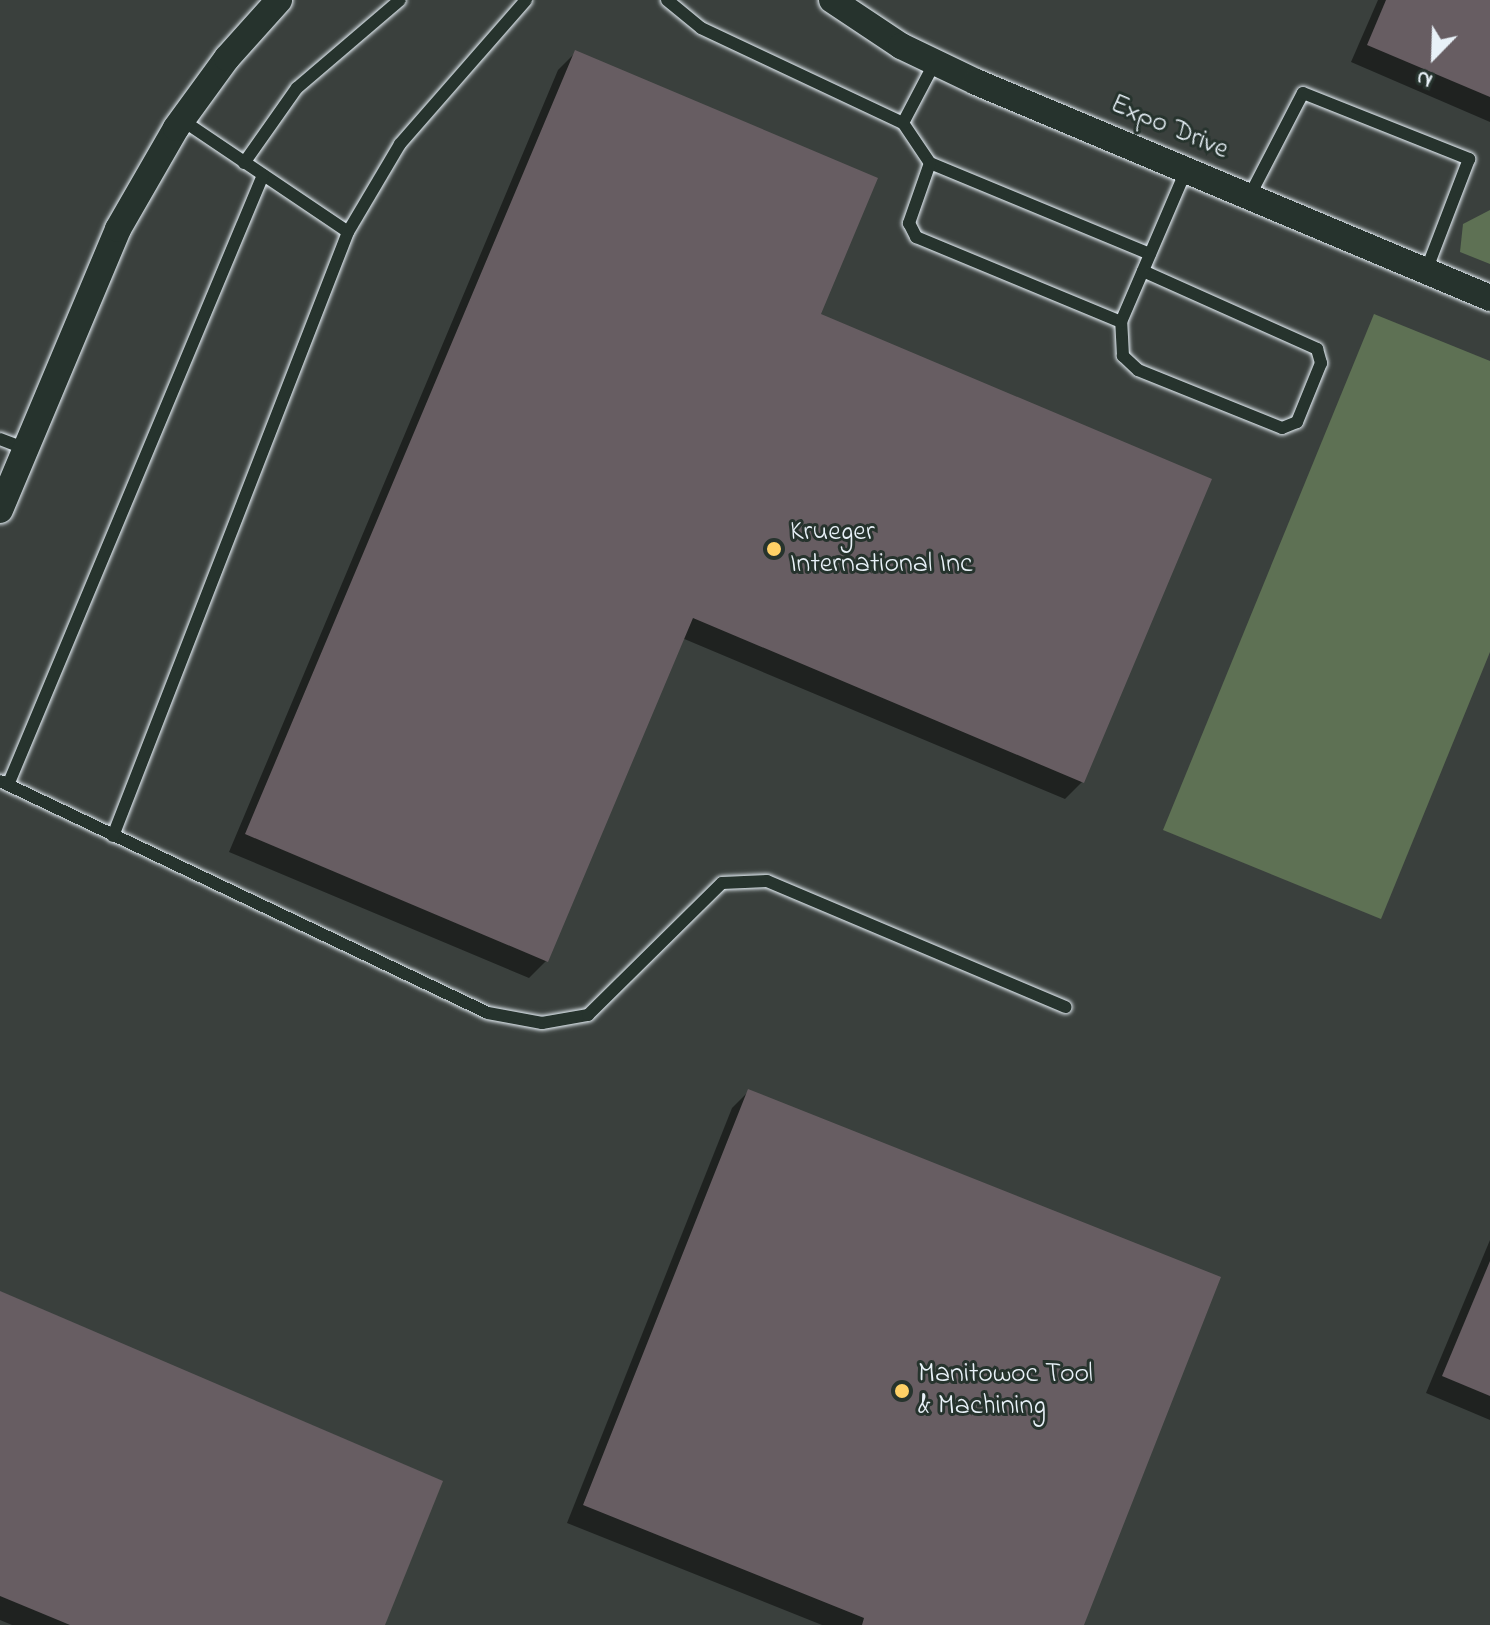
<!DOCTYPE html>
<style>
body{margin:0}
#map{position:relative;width:1490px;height:1625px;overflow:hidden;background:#26332d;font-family:"Indie Flower",sans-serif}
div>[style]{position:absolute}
.built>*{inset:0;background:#3a403d;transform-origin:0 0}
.green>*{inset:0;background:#5e7154}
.shadow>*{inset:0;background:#0007}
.building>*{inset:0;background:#675d62}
.roads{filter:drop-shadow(0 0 2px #e8f1f8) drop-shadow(0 0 2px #e8f1f8)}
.lane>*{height:12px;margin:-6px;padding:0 6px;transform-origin:6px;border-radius:6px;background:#26332d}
.street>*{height:26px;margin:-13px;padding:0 13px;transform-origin:13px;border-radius:13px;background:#26332d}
.dots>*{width:22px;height:22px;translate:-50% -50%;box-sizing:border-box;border:4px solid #26332d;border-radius:50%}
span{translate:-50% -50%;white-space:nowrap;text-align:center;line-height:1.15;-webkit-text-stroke:6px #26332d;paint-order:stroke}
.street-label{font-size:28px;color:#e8f1f8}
.poi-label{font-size:28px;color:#e8f1f8}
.left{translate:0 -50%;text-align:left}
.north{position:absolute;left:1394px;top:16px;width:80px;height:80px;-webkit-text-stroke:6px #26332d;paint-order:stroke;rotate:203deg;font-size:22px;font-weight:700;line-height:32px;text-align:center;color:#e8f1f8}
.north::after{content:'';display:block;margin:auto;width:28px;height:36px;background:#e8f1f8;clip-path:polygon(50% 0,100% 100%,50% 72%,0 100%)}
</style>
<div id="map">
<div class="built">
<i style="left:0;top:0;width:1490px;height:1625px"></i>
</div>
<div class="green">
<i style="clip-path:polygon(1490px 210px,1490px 264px,1460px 252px,1463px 224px)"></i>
<i style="clip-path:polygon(1374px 314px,1490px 361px,1490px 652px,1381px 919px,1163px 830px)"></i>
</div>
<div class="shadow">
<i style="clip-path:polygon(1378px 0,1490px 0,1490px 122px,1351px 62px)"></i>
<i style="clip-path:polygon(576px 52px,1082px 782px,1065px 799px,682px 638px,546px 961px,529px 978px,229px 852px,558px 70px)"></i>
<i style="clip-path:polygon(749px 1091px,1082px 1625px,822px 1625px,567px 1523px,732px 1108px)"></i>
<i style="clip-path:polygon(1490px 1240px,1490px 1420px,1426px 1393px)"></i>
<i style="clip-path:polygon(0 1293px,382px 1625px,12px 1625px,0 1620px)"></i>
</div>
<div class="building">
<i style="clip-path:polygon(1386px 0,1490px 0,1490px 97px,1367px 45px)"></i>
<i style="clip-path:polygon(575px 50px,878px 178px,821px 314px,1212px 479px,1084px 783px,693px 618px,548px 962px,245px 834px)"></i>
<i style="clip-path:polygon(748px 1089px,1221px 1277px,1084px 1625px,862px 1625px,864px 1618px,583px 1505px)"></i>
<i style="clip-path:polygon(1490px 1261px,1490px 1396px,1442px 1376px)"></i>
<i style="clip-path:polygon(0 1291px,443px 1481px,385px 1625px,70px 1625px,0 1596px)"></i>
</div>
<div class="roads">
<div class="lane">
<i style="left:667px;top:0;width:44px;rotate:39.5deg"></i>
<i style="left:701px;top:28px;width:223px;rotate:25.2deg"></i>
<i style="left:903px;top:123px;width:48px;rotate:56deg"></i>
<i style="left:930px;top:163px;width:238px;rotate:22.5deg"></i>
<i style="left:182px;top:120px;width:200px;rotate:34deg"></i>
<i style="left:903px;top:123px;width:69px;rotate:-62.3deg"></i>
<i style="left:244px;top:163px;width:92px;rotate:-54.8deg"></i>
<i style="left:297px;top:88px;width:135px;rotate:-40.5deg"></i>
<i style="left:930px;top:163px;width:64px;rotate:109.3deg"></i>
<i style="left:909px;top:223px;width:16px;rotate:63deg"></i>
<i style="left:916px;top:237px;width:222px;rotate:22.5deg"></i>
<i style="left:1249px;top:197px;width:117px;rotate:-62.6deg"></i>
<i style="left:1303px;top:93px;width:179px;rotate:21.7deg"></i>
<i style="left:1469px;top:159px;width:120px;rotate:111deg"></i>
<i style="left:1143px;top:271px;width:191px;rotate:24.1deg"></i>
<i style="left:1317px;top:349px;width:15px;rotate:74deg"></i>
<i style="left:1321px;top:363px;width:64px;rotate:112.1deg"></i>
<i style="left:1297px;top:422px;width:16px;rotate:158deg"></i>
<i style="left:1282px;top:428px;width:155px;rotate:-158.1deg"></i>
<i style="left:1138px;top:370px;width:21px;rotate:-137deg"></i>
<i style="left:1123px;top:356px;width:34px;rotate:-93deg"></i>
<i style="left:1121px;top:322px;width:165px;rotate:-66.8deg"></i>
<i style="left:0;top:439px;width:28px;rotate:21deg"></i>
<i style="left:0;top:781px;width:540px;rotate:25.43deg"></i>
<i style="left:488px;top:1013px;width:55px;rotate:10.5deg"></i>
<i style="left:542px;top:1023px;width:47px;rotate:-9.9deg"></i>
<i style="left:588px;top:1015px;width:188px;rotate:-44.6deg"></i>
<i style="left:722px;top:883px;width:45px;rotate:-2.5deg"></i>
<i style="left:767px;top:881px;width:324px;rotate:22.9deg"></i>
<i style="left:8px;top:785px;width:661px;rotate:-67.31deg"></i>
<i style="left:113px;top:836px;width:648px;rotate:-68.74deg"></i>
<i style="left:348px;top:232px;width:102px;rotate:-59.4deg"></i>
<i style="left:400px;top:144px;width:191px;rotate:-48.8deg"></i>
</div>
<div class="street">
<i style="left:832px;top:0;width:83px;rotate:33.7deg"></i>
<i style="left:901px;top:46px;width:83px;rotate:25.6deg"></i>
<i style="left:976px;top:82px;width:558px;rotate:22.79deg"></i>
<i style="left:0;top:510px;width:305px;rotate:-67.2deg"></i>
<i style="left:118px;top:229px;width:116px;rotate:-60.1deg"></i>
<i style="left:176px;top:128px;width:87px;rotate:-53.9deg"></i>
<i style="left:227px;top:58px;width:78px;rotate:-48.1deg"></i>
</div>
</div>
<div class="dots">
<i style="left:774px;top:549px;background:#ffd166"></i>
<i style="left:902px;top:1391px;background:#ffd166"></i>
</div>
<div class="street-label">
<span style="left:1169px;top:128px;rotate:23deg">Expo Drive</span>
</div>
<div class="poi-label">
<span class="left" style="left:790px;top:549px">Krueger<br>International Inc</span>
<span class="left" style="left:918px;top:1391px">Manitowoc Tool<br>&amp; Machining</span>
</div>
<div class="north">N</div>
</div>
